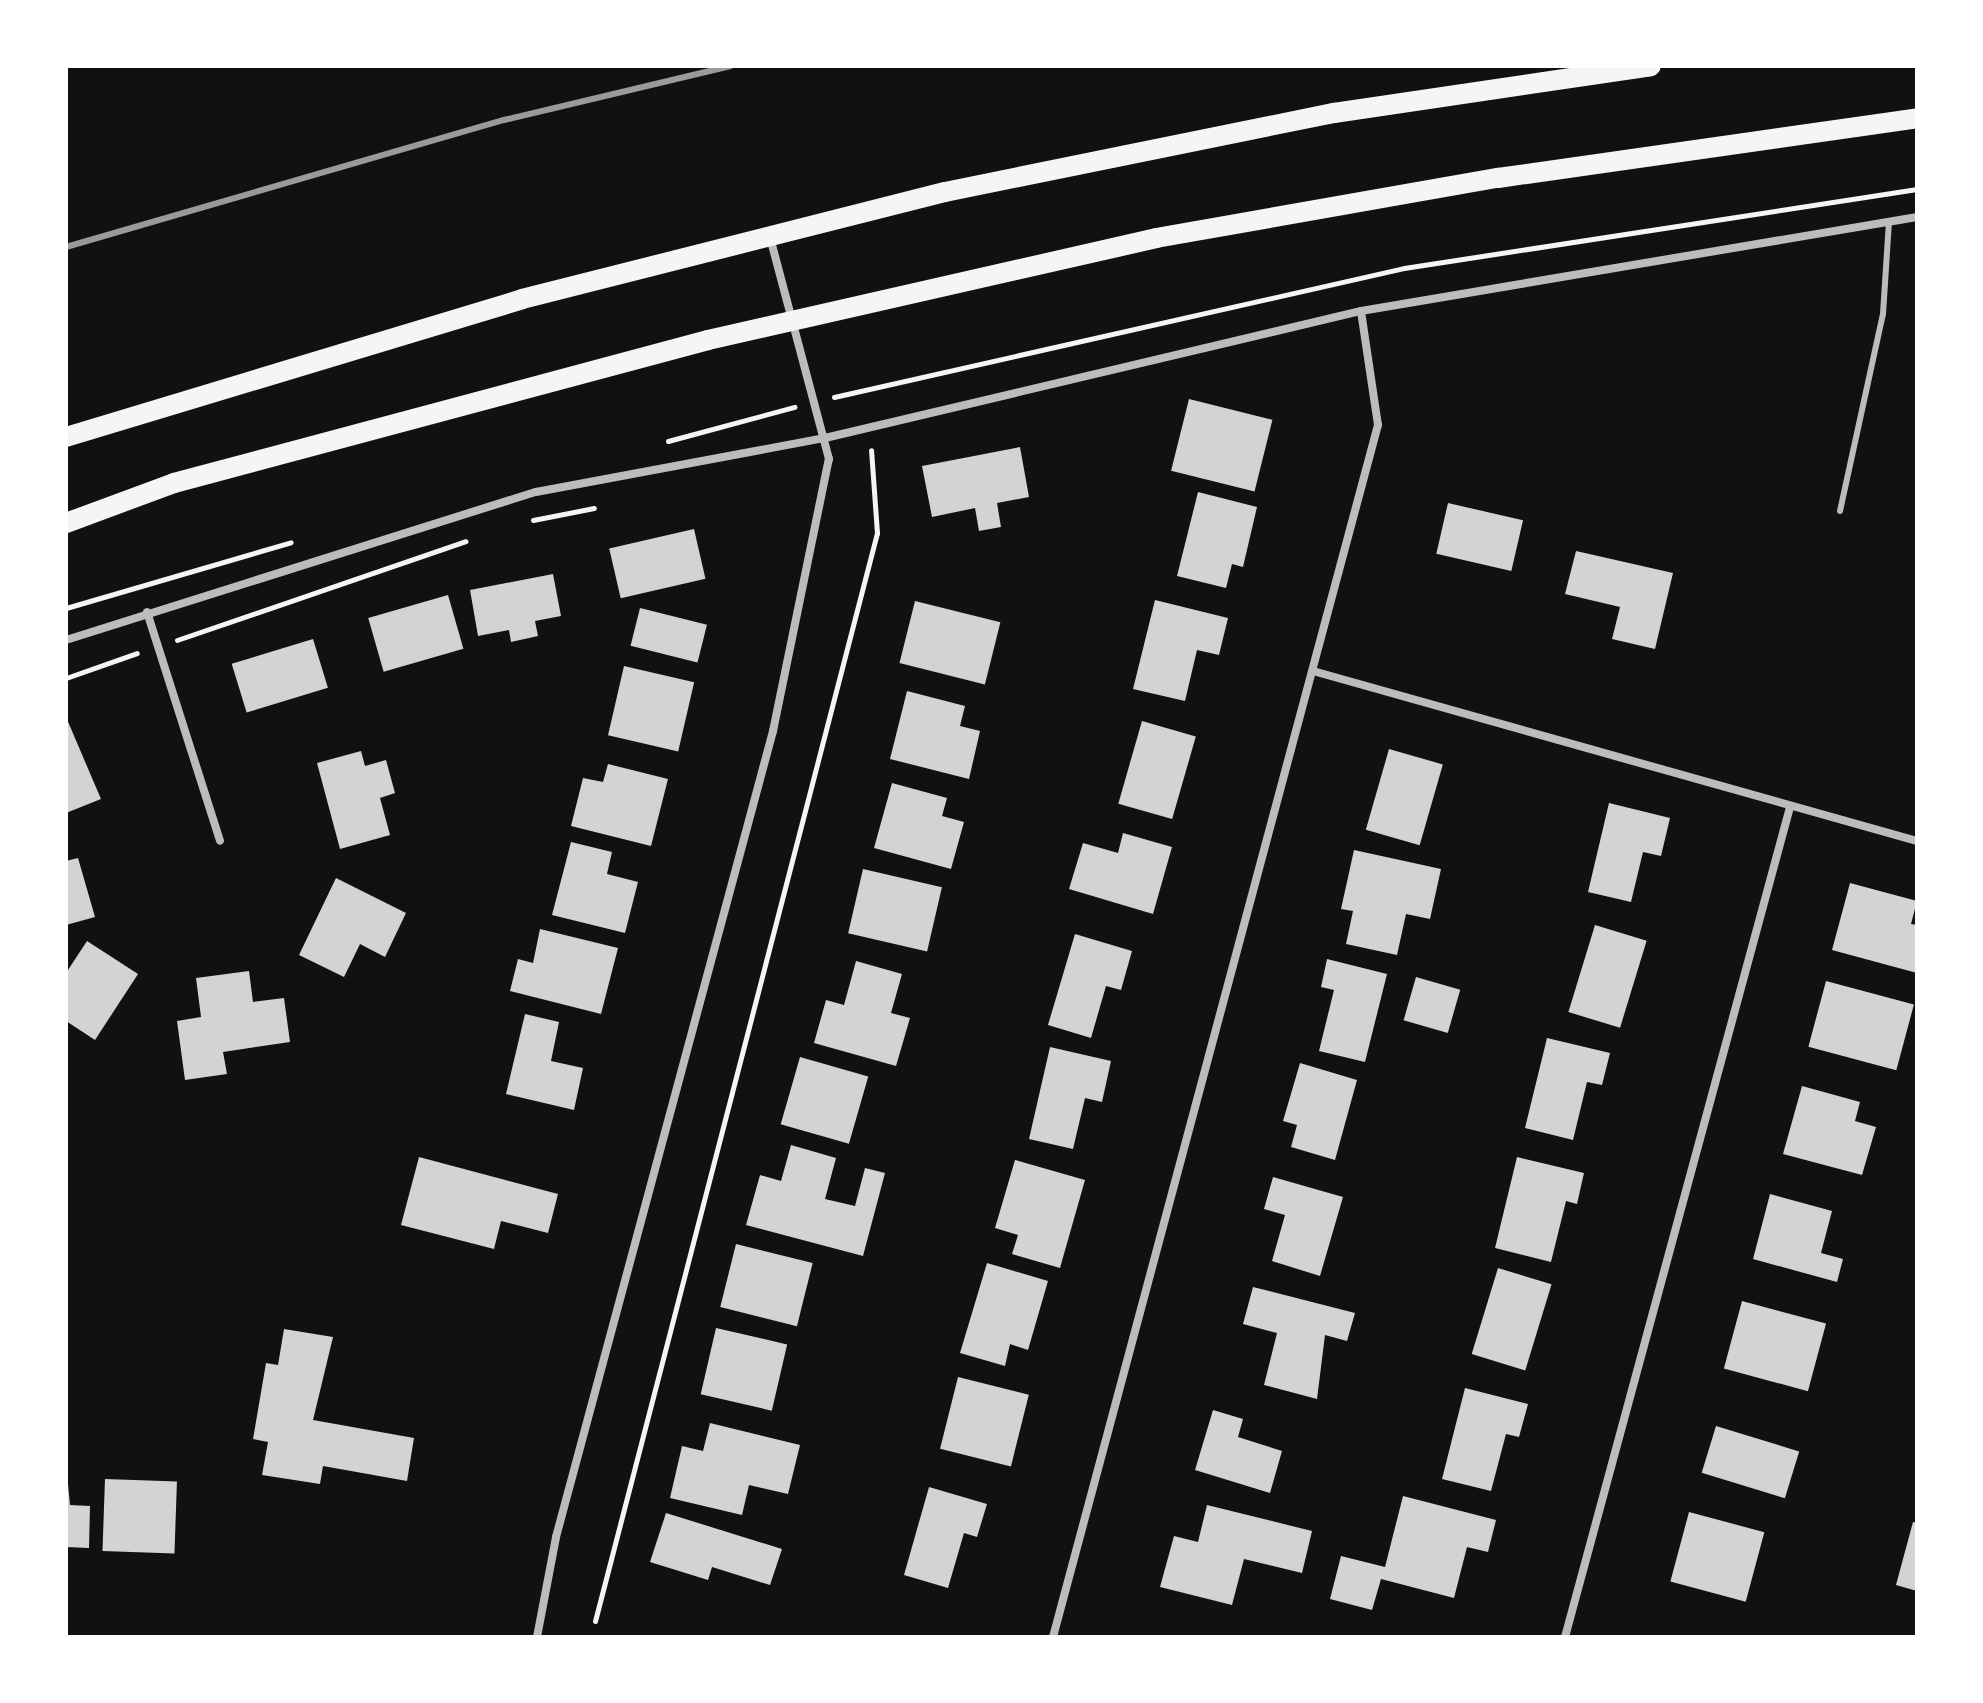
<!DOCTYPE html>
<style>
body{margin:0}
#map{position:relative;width:1983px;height:1703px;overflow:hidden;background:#111;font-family:"PT Sans",sans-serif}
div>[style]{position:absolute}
.building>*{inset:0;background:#d3d3d3;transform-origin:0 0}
.path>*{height:5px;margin:-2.5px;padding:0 2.5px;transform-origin:2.5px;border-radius:2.5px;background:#f5f5f5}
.service>*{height:6px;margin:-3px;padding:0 3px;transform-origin:3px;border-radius:3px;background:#bcbcbc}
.minor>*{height:8px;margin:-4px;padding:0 4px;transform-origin:4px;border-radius:4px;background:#bcbcbc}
.primary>*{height:20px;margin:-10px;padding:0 10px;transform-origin:10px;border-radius:10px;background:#f5f5f5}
.rail>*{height:6px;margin:-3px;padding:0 3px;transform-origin:3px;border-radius:3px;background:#9a9a9a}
span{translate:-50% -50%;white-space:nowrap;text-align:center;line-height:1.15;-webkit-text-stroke:6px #fff;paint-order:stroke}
.frame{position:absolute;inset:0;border:68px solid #fff;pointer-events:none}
</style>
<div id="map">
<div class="building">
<i style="left:1189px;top:399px;width:86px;height:74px;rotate:14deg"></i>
<i style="clip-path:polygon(1020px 447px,1029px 497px,997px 503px,1001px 527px,979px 531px,975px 508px,932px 517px,922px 466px)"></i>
<i style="clip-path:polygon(1198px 492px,1257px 507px,1243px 567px,1232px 564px,1226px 588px,1177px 576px)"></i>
<i style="left:1448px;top:503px;width:77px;height:52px;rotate:13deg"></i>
<i style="left:694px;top:529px;width:51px;height:87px;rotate:77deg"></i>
<i style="clip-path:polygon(1576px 551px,1673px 573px,1655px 649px,1612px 639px,1620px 607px,1565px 594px)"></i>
<i style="clip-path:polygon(553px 574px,561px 616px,535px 621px,538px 636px,511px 642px,509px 630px,478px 636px,470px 590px)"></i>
<i style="left:448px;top:595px;width:56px;height:83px;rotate:74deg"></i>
<i style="clip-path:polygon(1155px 600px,1228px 618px,1219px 655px,1197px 650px,1185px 701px,1133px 689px)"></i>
<i style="left:915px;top:601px;width:88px;height:64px;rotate:14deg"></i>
<i style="left:640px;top:608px;width:69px;height:39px;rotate:14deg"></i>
<i style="left:313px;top:639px;width:51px;height:85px;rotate:73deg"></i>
<i style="left:624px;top:666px;width:72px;height:71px;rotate:13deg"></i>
<i style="clip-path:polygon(907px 691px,965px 706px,960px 726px,980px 731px,969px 779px,890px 759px)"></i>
<i style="clip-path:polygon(66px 717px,101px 799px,66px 813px)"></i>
<i style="left:1142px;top:721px;width:56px;height:86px;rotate:16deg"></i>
<i style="left:1389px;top:749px;width:56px;height:84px;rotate:16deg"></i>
<i style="clip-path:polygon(361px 751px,365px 766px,386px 760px,395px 793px,380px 798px,390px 835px,340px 849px,317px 763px)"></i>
<i style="clip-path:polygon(608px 764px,668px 779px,651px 846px,571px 826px,583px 778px,603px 782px)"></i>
<i style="clip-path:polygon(892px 783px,947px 798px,942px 816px,964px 822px,951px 869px,874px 848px)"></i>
<i style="clip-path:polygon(1609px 803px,1670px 818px,1661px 856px,1643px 852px,1631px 902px,1588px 892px)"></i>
<i style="clip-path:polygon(1123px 833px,1172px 847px,1153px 914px,1069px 889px,1083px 843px,1118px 853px)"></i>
<i style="clip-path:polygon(571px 842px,612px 852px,607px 874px,638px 882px,625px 933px,552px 915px)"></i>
<i style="clip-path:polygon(1354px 850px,1441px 869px,1430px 919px,1406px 914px,1397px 955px,1346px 944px,1353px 911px,1341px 909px)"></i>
<i style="clip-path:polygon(78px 858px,95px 917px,66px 925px,66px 861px)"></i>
<i style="left:863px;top:869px;width:81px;height:66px;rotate:13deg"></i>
<i style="clip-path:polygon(336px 878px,406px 913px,385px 957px,360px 944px,344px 977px,299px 955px)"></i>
<i style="clip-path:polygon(1850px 883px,1917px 901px,1911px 924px,1917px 925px,1917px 973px,1832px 950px)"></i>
<i style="left:1595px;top:925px;width:54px;height:91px;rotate:17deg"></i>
<i style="clip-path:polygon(540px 929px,618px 948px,601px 1014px,510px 991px,518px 959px,533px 963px)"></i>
<i style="clip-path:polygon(1075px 934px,1132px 951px,1121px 990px,1106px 986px,1091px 1038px,1048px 1025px)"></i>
<i style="clip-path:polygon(87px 941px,138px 974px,95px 1040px,66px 1021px,66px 973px)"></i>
<i style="clip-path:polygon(1327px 959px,1387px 974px,1365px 1062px,1319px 1051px,1334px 990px,1321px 987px)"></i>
<i style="clip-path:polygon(856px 961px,902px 974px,891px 1013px,910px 1018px,896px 1066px,814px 1043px,826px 1000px,844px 1005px)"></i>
<i style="clip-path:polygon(249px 971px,253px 1002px,284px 998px,290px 1042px,223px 1052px,227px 1074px,185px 1080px,177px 1021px,201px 1017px,196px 978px)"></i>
<i style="left:1416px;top:977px;width:46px;height:45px;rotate:16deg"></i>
<i style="left:1826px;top:981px;width:91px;height:68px;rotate:15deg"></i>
<i style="clip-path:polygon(525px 1014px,559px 1022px,551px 1061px,583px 1068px,574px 1110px,506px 1094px)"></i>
<i style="clip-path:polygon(1547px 1038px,1610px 1053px,1602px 1085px,1587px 1082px,1573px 1140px,1525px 1128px)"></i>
<i style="clip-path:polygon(1050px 1047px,1111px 1061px,1102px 1102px,1085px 1098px,1073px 1149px,1029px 1139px)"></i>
<i style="left:800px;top:1057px;width:71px;height:70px;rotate:16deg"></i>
<i style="clip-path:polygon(1300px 1063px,1357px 1080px,1335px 1160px,1291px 1147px,1297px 1125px,1283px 1121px)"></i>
<i style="clip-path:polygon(1802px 1086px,1860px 1102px,1855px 1121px,1876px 1127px,1862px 1175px,1783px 1154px)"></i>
<i style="clip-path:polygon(791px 1145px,836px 1158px,825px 1199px,855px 1206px,865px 1168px,885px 1173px,863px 1256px,746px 1225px,760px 1175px,781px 1181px)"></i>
<i style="clip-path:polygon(419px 1157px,558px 1194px,548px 1233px,501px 1221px,494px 1249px,401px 1225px)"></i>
<i style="clip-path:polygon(1517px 1157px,1584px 1173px,1577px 1204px,1566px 1201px,1551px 1262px,1495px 1248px)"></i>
<i style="clip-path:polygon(1015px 1160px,1085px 1180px,1060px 1268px,1012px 1254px,1018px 1235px,995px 1228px)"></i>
<i style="clip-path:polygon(1273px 1177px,1343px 1197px,1320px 1276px,1272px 1261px,1285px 1215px,1264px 1209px)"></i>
<i style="clip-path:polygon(1770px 1194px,1832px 1211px,1821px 1253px,1843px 1259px,1837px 1282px,1753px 1259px)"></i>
<i style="left:736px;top:1244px;width:79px;height:65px;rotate:14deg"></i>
<i style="clip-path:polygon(987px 1263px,1048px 1281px,1028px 1350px,1010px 1344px,1005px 1366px,960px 1353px)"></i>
<i style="left:1498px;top:1268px;width:56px;height:90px;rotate:17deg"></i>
<i style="clip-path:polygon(1253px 1287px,1355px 1313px,1347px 1341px,1325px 1335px,1317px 1399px,1264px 1385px,1277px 1333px,1243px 1324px)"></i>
<i style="left:1742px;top:1301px;width:87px;height:70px;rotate:15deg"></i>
<i style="left:716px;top:1328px;width:73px;height:68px;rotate:13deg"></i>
<i style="clip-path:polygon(284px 1329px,333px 1337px,313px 1420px,414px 1438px,407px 1481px,323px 1466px,320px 1484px,262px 1475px,268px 1442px,253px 1439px,266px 1363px,278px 1365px)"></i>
<i style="left:958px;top:1377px;width:73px;height:74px;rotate:14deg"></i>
<i style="clip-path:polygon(1465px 1388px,1528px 1404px,1519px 1437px,1506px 1434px,1491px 1491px,1442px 1479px)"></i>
<i style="clip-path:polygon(1213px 1410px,1243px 1419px,1238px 1437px,1282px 1451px,1270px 1493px,1195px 1470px)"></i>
<i style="clip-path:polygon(710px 1423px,800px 1445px,788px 1494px,749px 1485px,742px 1515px,670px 1498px,682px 1446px,703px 1451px)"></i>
<i style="left:1716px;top:1426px;width:87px;height:49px;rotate:17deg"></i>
<i style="clip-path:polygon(66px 1462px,70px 1505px,90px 1506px,89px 1548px,66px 1547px)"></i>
<i style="left:105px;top:1479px;width:72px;height:72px;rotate:2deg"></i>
<i style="clip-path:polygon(929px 1487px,987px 1504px,977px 1537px,964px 1533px,948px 1588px,904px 1575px)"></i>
<i style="clip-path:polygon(1403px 1496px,1496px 1520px,1488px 1552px,1467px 1547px,1454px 1598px,1381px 1579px,1372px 1610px,1330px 1599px,1341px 1556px,1385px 1567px)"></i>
<i style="clip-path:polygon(1207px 1505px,1312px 1531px,1302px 1573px,1244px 1559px,1232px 1605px,1160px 1587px,1174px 1536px,1198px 1542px)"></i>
<i style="left:1689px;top:1512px;width:78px;height:72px;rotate:15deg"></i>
<i style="clip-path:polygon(666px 1513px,782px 1549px,770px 1585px,712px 1567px,708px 1580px,650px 1562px)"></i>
<i style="clip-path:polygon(1913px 1522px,1917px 1523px,1917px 1591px,1896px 1585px)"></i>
</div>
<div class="path">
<i style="left:834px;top:397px;width:584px;rotate:-12.75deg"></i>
<i style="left:1404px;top:268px;width:519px;rotate:-8.75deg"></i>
<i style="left:668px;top:441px;width:131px;rotate:-15.1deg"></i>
<i style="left:533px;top:520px;width:62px;rotate:-11.1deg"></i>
<i style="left:66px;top:608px;width:234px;rotate:-16.3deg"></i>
<i style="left:177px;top:640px;width:305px;rotate:-18.9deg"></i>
<i style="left:66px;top:678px;width:75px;rotate:-19.4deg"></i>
<i style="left:595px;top:1621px;width:1124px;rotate:-75.47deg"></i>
<i style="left:877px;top:533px;width:83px;rotate:-94.1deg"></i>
</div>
<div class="service">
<i style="left:1840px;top:511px;width:202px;rotate:-77.7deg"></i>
<i style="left:1883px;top:314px;width:92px;rotate:-86.3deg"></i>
</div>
<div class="minor">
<i style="left:147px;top:612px;width:240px;rotate:72.3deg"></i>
<i style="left:66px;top:640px;width:493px;rotate:-17.5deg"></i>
<i style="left:536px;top:492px;width:294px;rotate:-10.6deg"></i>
<i style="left:825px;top:438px;width:551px;rotate:-13.33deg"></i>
<i style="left:1361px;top:311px;width:564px;rotate:-9.6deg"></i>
<i style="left:1313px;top:671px;width:627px;rotate:15.72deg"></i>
<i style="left:537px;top:1637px;width:102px;rotate:-79.2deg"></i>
<i style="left:556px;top:1537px;width:835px;rotate:-74.93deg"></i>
<i style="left:773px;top:731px;width:278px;rotate:-78.4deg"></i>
<i style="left:829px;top:459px;width:230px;rotate:-104.9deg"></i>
<i style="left:1053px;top:1637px;width:1255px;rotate:-74.99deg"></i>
<i style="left:1378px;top:425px;width:115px;rotate:-98.5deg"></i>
<i style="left:1565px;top:1637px;width:860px;rotate:-74.83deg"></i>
</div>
<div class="primary">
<i style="left:66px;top:437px;width:476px;rotate:-16.8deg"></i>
<i style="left:522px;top:299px;width:436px;rotate:-14.2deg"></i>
<i style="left:945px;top:192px;width:397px;rotate:-11.5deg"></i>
<i style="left:1334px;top:113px;width:320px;rotate:-8.4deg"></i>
<i style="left:66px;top:523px;width:115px;rotate:-20.3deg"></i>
<i style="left:174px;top:483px;width:553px;rotate:-14.99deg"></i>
<i style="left:708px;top:340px;width:459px;rotate:-12.8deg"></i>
<i style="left:1156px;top:238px;width:347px;rotate:-10deg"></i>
<i style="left:1498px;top:178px;width:423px;rotate:-8.1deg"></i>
</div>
<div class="rail">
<i style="left:66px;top:247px;width:456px;rotate:-16.2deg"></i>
<i style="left:504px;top:120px;width:233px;rotate:-13.4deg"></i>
</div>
<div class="frame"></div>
</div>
